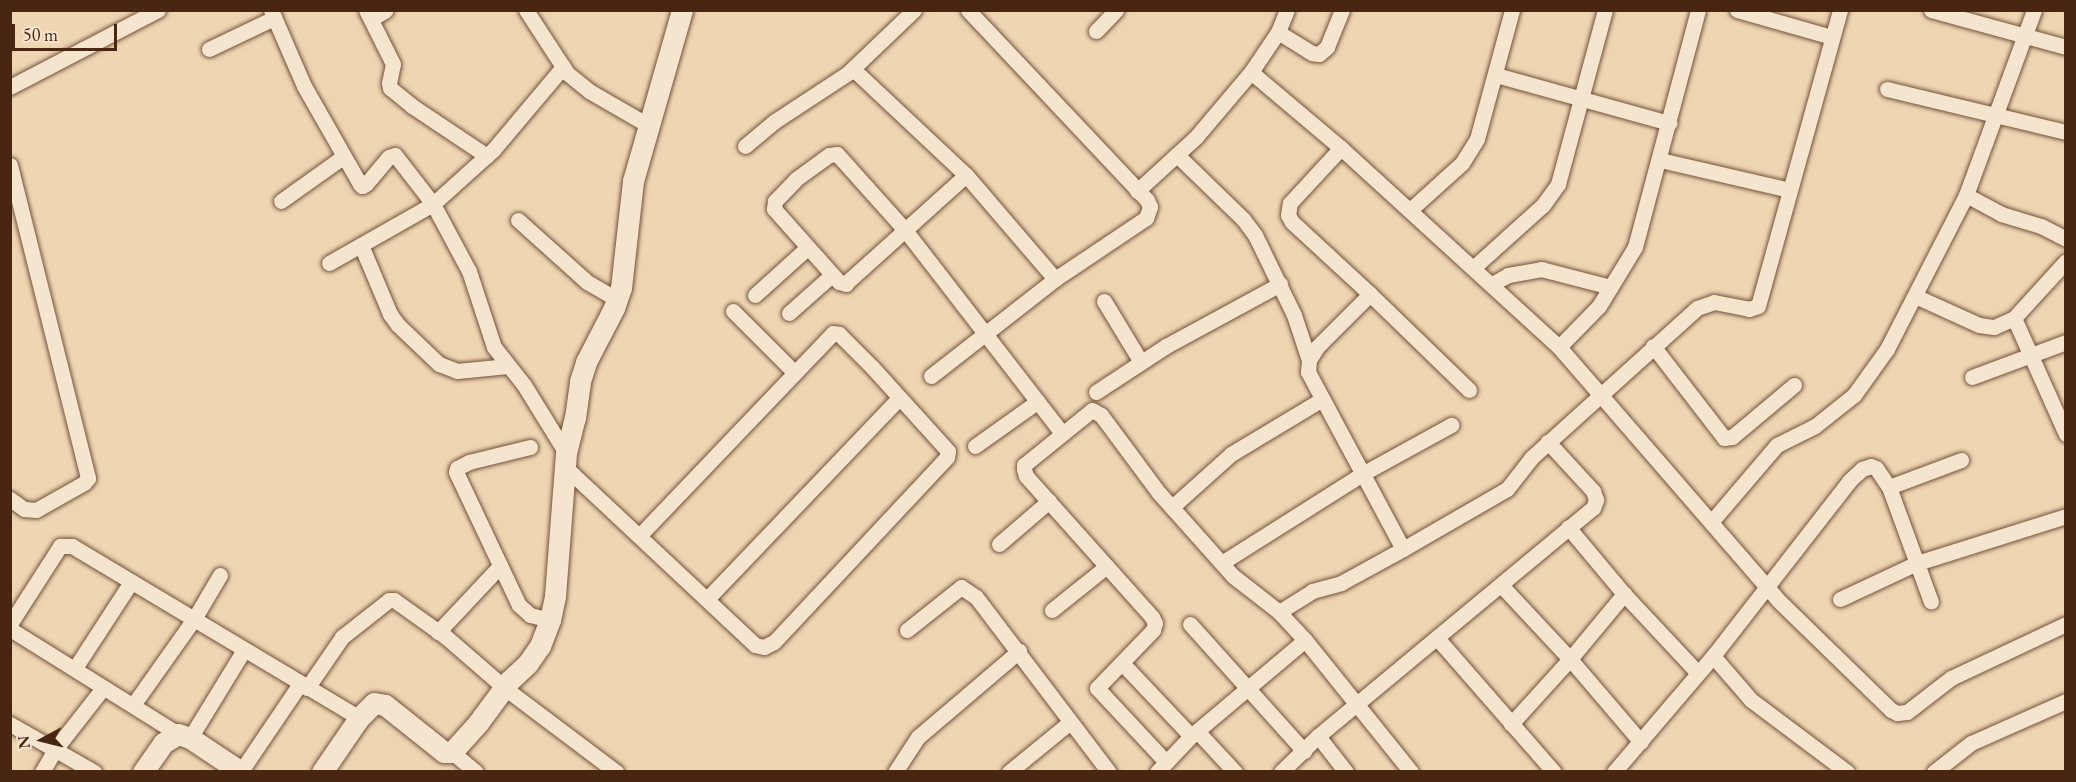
<!DOCTYPE html>
<style>
body{margin:0}
#map{position:relative;width:2076px;height:782px;overflow:hidden;background:#efd6b3;font-family:"EB Garamond",serif}
div>[style]{position:absolute}
.roads{filter:drop-shadow(0 0 2px #72523a) drop-shadow(0 0 2px #72523a)}
.street>*{height:15px;margin:-7.5px;padding:0 7.5px;transform-origin:7.5px;border-radius:7.5px;background:#f5e4ce}
.secondary>*{height:21px;margin:-10.5px;padding:0 10.5px;transform-origin:10.5px;border-radius:10.5px;background:#f5e4ce}
span{translate:-50% -50%;white-space:nowrap;text-align:center;line-height:1.15;-webkit-text-stroke:4.5px #f5e4ce;paint-order:stroke}
.frame{position:absolute;inset:0;border:12px solid #482612;pointer-events:none}
.north{position:absolute;left:12px;top:710px;width:60px;height:60px;-webkit-text-stroke:4px #f5e4ce;paint-order:stroke;rotate:263deg;font-size:16px;font-weight:700;line-height:24px;text-align:center;color:#482612}
.north::after{content:'';display:block;margin:auto;width:21px;height:27px;background:#482612;clip-path:polygon(50% 0,100% 100%,50% 72%,0 100%)}
.scale{position:absolute;left:12px;top:24px;width:105px;height:27px;box-sizing:border-box;border:3px solid #482612;border-top:0;padding-left:8px;font-size:18px;line-height:21px;white-space:nowrap;color:#482612;-webkit-text-stroke:4px #f5e4ce;paint-order:stroke}
</style>
<div id="map">
<div class="roads">
<div class="street">
<i style="left:271px;top:10px;width:83px;rotate:66.5deg"></i>
<i style="left:304px;top:86px;width:113px;rotate:60.3deg"></i>
<i style="left:360px;top:184px;width:3px;rotate:45deg"></i>
<i style="left:362px;top:186px;width:4px;rotate:-27deg"></i>
<i style="left:366px;top:184px;width:35px;rotate:-50deg"></i>
<i style="left:389px;top:157px;width:6px;rotate:-18deg"></i>
<i style="left:395px;top:155px;width:62px;rotate:52.2deg"></i>
<i style="left:433px;top:204px;width:76px;rotate:61.8deg"></i>
<i style="left:469px;top:271px;width:80px;rotate:71.8deg"></i>
<i style="left:494px;top:347px;width:48px;rotate:51.7deg"></i>
<i style="left:524px;top:385px;width:80px;rotate:58.3deg"></i>
<i style="left:366px;top:10px;width:60px;rotate:63.4deg"></i>
<i style="left:393px;top:64px;width:19px;rotate:102deg"></i>
<i style="left:389px;top:83px;width:5px;rotate:79deg"></i>
<i style="left:390px;top:88px;width:28px;rotate:39deg"></i>
<i style="left:412px;top:106px;width:90px;rotate:33.7deg"></i>
<i style="left:526px;top:10px;width:75px;rotate:56.9deg"></i>
<i style="left:567px;top:73px;width:28px;rotate:39deg"></i>
<i style="left:589px;top:91px;width:68px;rotate:30deg"></i>
<i style="left:1737px;top:10px;width:99px;rotate:15.9deg"></i>
<i style="left:1931px;top:10px;width:140px;rotate:15.3deg"></i>
<i style="left:371px;top:19px;width:17px;rotate:-31deg"></i>
<i style="left:1096px;top:31px;width:29px;rotate:-46deg"></i>
<i style="left:1278px;top:32px;width:24px;rotate:-68deg"></i>
<i style="left:209px;top:49px;width:72px;rotate:-25.5deg"></i>
<i style="left:853px;top:69px;width:155px;rotate:43.2deg"></i>
<i style="left:966px;top:175px;width:137px;rotate:49.4deg"></i>
<i style="left:1251px;top:72px;width:118px;rotate:40.2deg"></i>
<i style="left:1496px;top:75px;width:180px;rotate:15.5deg"></i>
<i style="left:10px;top:87px;width:167px;rotate:-27.5deg"></i>
<i style="left:1887px;top:89px;width:184px;rotate:13.5deg"></i>
<i style="left:745px;top:146px;width:39px;rotate:-40deg"></i>
<i style="left:775px;top:121px;width:87px;rotate:-33.3deg"></i>
<i style="left:848px;top:73px;width:91px;rotate:-43.7deg"></i>
<i style="left:1177px;top:155px;width:92px;rotate:44.1deg"></i>
<i style="left:1243px;top:219px;width:20px;rotate:53deg"></i>
<i style="left:1255px;top:235px;width:89px;rotate:64deg"></i>
<i style="left:1294px;top:315px;width:47px;rotate:71.6deg"></i>
<i style="left:1660px;top:160px;width:133px;rotate:13deg"></i>
<i style="left:10px;top:165px;width:323px;rotate:76deg"></i>
<i style="left:88px;top:478px;width:6px;rotate:129deg"></i>
<i style="left:84px;top:483px;width:55px;rotate:150.6deg"></i>
<i style="left:36px;top:510px;width:12px;rotate:-175deg"></i>
<i style="left:24px;top:509px;width:17px;rotate:-144deg"></i>
<i style="left:966px;top:175px;width:82px;rotate:138deg"></i>
<i style="left:905px;top:230px;width:78px;rotate:138.1deg"></i>
<i style="left:847px;top:282px;width:2px;rotate:117deg"></i>
<i style="left:846px;top:284px;width:7px;rotate:-164deg"></i>
<i style="left:839px;top:282px;width:98px;rotate:-131.7deg"></i>
<i style="left:774px;top:209px;width:8px;rotate:-83deg"></i>
<i style="left:775px;top:201px;width:30px;rotate:-46deg"></i>
<i style="left:796px;top:179px;width:41px;rotate:-36deg"></i>
<i style="left:829px;top:155px;width:8px;rotate:-7deg"></i>
<i style="left:837px;top:154px;width:102px;rotate:48.2deg"></i>
<i style="left:905px;top:230px;width:257px;rotate:52.3deg"></i>
<i style="left:1137px;top:191px;width:80px;rotate:-42.5deg"></i>
<i style="left:1196px;top:137px;width:85px;rotate:-49.8deg"></i>
<i style="left:1251px;top:72px;width:48px;rotate:-56deg"></i>
<i style="left:1278px;top:32px;width:40px;rotate:32deg"></i>
<i style="left:1312px;top:53px;width:7px;rotate:8deg"></i>
<i style="left:1319px;top:54px;width:11px;rotate:-41deg"></i>
<i style="left:1327px;top:47px;width:40px;rotate:-68deg"></i>
<i style="left:1966px;top:195px;width:40px;rotate:28deg"></i>
<i style="left:2001px;top:214px;width:42px;rotate:16.7deg"></i>
<i style="left:2041px;top:226px;width:28px;rotate:27deg"></i>
<i style="left:281px;top:201px;width:77px;rotate:-35.5deg"></i>
<i style="left:1410px;top:210px;width:70px;rotate:-42.1deg"></i>
<i style="left:1462px;top:163px;width:28px;rotate:-58deg"></i>
<i style="left:1477px;top:139px;width:134px;rotate:-74.8deg"></i>
<i style="left:518px;top:220px;width:93px;rotate:41.9deg"></i>
<i style="left:587px;top:282px;width:34px;rotate:30deg"></i>
<i style="left:361px;top:245px;width:75px;rotate:67.2deg"></i>
<i style="left:390px;top:314px;width:14px;rotate:54deg"></i>
<i style="left:398px;top:325px;width:57px;rotate:43.6deg"></i>
<i style="left:439px;top:364px;width:19px;rotate:21deg"></i>
<i style="left:457px;top:371px;width:51px;rotate:-5.6deg"></i>
<i style="left:329px;top:263px;width:120px;rotate:-29.6deg"></i>
<i style="left:433px;top:204px;width:81px;rotate:-42deg"></i>
<i style="left:493px;top:150px;width:109px;rotate:-49.9deg"></i>
<i style="left:1473px;top:268px;width:94px;rotate:-42deg"></i>
<i style="left:1543px;top:205px;width:26px;rotate:-54deg"></i>
<i style="left:1558px;top:184px;width:180px;rotate:-74.9deg"></i>
<i style="left:1492px;top:284px;width:18px;rotate:-29deg"></i>
<i style="left:1508px;top:275px;width:34px;rotate:-10deg"></i>
<i style="left:1541px;top:269px;width:72px;rotate:14.4deg"></i>
<i style="left:1370px;top:294px;width:138px;rotate:44.1deg"></i>
<i style="left:755px;top:295px;width:70px;rotate:-42.1deg"></i>
<i style="left:1915px;top:296px;width:70px;rotate:24.4deg"></i>
<i style="left:1979px;top:325px;width:15px;rotate:8deg"></i>
<i style="left:1994px;top:327px;width:22px;rotate:-24deg"></i>
<i style="left:2014px;top:318px;width:77px;rotate:-47.6deg"></i>
<i style="left:1104px;top:301px;width:71px;rotate:58.8deg"></i>
<i style="left:733px;top:311px;width:86px;rotate:45deg"></i>
<i style="left:789px;top:313px;width:57px;rotate:-41.5deg"></i>
<i style="left:2014px;top:318px;width:127px;rotate:65.9deg"></i>
<i style="left:1653px;top:346px;width:116px;rotate:52.3deg"></i>
<i style="left:1724px;top:438px;width:8px;rotate:-7deg"></i>
<i style="left:1732px;top:437px;width:81px;rotate:-40deg"></i>
<i style="left:1559px;top:347px;width:57px;rotate:-45.7deg"></i>
<i style="left:1599px;top:306px;width:69px;rotate:-58.6deg"></i>
<i style="left:1635px;top:247px;width:245px;rotate:-75.1deg"></i>
<i style="left:931px;top:376px;width:157px;rotate:-38deg"></i>
<i style="left:1055px;top:279px;width:110px;rotate:-33.8deg"></i>
<i style="left:1146px;top:218px;width:12px;rotate:-70deg"></i>
<i style="left:1150px;top:207px;width:8px;rotate:-113deg"></i>
<i style="left:1147px;top:200px;width:261px;rotate:-133.3deg"></i>
<i style="left:1972px;top:377px;width:100px;rotate:-20.4deg"></i>
<i style="left:1096px;top:392px;width:84px;rotate:-33.3deg"></i>
<i style="left:1166px;top:346px;width:130px;rotate:-28.5deg"></i>
<i style="left:975px;top:446px;width:77px;rotate:-35.5deg"></i>
<i style="left:530px;top:447px;width:63px;rotate:166.2deg"></i>
<i style="left:469px;top:462px;width:13px;rotate:153deg"></i>
<i style="left:457px;top:468px;width:4px;rotate:104deg"></i>
<i style="left:456px;top:472px;width:147px;rotate:64.7deg"></i>
<i style="left:519px;top:605px;width:15px;rotate:42deg"></i>
<i style="left:530px;top:615px;width:21px;rotate:14deg"></i>
<i style="left:565px;top:467px;width:260px;rotate:43.1deg"></i>
<i style="left:755px;top:645px;width:9px;rotate:13deg"></i>
<i style="left:764px;top:647px;width:11px;rotate:-27deg"></i>
<i style="left:774px;top:642px;width:253px;rotate:-46.9deg"></i>
<i style="left:947px;top:457px;width:6px;rotate:-81deg"></i>
<i style="left:948px;top:451px;width:113px;rotate:-132.1deg"></i>
<i style="left:872px;top:367px;width:47px;rotate:-135deg"></i>
<i style="left:839px;top:334px;width:6px;rotate:-171deg"></i>
<i style="left:833px;top:333px;width:281px;rotate:133.7deg"></i>
<i style="left:1889px;top:487px;width:77px;rotate:-20.6deg"></i>
<i style="left:1172px;top:507px;width:79px;rotate:-41.9deg"></i>
<i style="left:1231px;top:454px;width:105px;rotate:-31deg"></i>
<i style="left:1712px;top:521px;width:100px;rotate:-49.5deg"></i>
<i style="left:1777px;top:445px;width:42px;rotate:-26.6deg"></i>
<i style="left:1815px;top:426px;width:50px;rotate:-38.5deg"></i>
<i style="left:1854px;top:395px;width:57px;rotate:-54.3deg"></i>
<i style="left:1887px;top:349px;width:173px;rotate:-62.8deg"></i>
<i style="left:1966px;top:195px;width:197px;rotate:-69.8deg"></i>
<i style="left:999px;top:544px;width:66px;rotate:-40.7deg"></i>
<i style="left:1403px;top:549px;width:120px;rotate:-30deg"></i>
<i style="left:1507px;top:489px;width:39px;rotate:-52deg"></i>
<i style="left:1531px;top:458px;width:224px;rotate:-42.1deg"></i>
<i style="left:1697px;top:308px;width:18px;rotate:-19deg"></i>
<i style="left:1714px;top:302px;width:36px;rotate:11deg"></i>
<i style="left:1749px;top:309px;width:9px;rotate:-18deg"></i>
<i style="left:1758px;top:306px;width:307px;rotate:-74.5deg"></i>
<i style="left:1223px;top:562px;width:165px;rotate:-32.3deg"></i>
<i style="left:1362px;top:474px;width:102px;rotate:-28.8deg"></i>
<i style="left:1501px;top:585px;width:101px;rotate:47deg"></i>
<i style="left:1570px;top:659px;width:109px;rotate:49.5deg"></i>
<i style="left:1624px;top:594px;width:108px;rotate:46.9deg"></i>
<i style="left:707px;top:599px;width:278px;rotate:-46.3deg"></i>
<i style="left:1840px;top:599px;width:85px;rotate:-25.1deg"></i>
<i style="left:1917px;top:563px;width:156px;rotate:-17.5deg"></i>
<i style="left:1052px;top:610px;width:70px;rotate:-38.7deg"></i>
<i style="left:1279px;top:612px;width:39px;rotate:-32deg"></i>
<i style="left:1312px;top:591px;width:30px;rotate:-15deg"></i>
<i style="left:1341px;top:583px;width:71px;rotate:-28.7deg"></i>
<i style="left:1403px;top:549px;width:201px;rotate:-118.2deg"></i>
<i style="left:1308px;top:372px;width:12px;rotate:-85deg"></i>
<i style="left:1309px;top:360px;width:15px;rotate:-58deg"></i>
<i style="left:1317px;top:347px;width:75px;rotate:-45deg"></i>
<i style="left:1370px;top:294px;width:106px;rotate:-137.3deg"></i>
<i style="left:1292px;top:222px;width:8px;rotate:-120deg"></i>
<i style="left:1288px;top:215px;width:12px;rotate:-81deg"></i>
<i style="left:1290px;top:203px;width:75px;rotate:-47.2deg"></i>
<i style="left:1341px;top:148px;width:295px;rotate:42.4deg"></i>
<i style="left:1559px;top:347px;width:337px;rotate:49.1deg"></i>
<i style="left:1780px;top:602px;width:155px;rotate:44.2deg"></i>
<i style="left:1891px;top:710px;width:7px;rotate:27deg"></i>
<i style="left:1897px;top:713px;width:10px;rotate:-6deg"></i>
<i style="left:1907px;top:712px;width:56px;rotate:-37.7deg"></i>
<i style="left:1951px;top:678px;width:127px;rotate:-25.2deg"></i>
<i style="left:10px;top:624px;width:93px;rotate:-57.3deg"></i>
<i style="left:60px;top:546px;width:12px"></i>
<i style="left:72px;top:546px;width:335px;rotate:30.9deg"></i>
<i style="left:1190px;top:624px;width:171px;rotate:48.1deg"></i>
<i style="left:10px;top:629px;width:198px;rotate:32deg"></i>
<i style="left:907px;top:630px;width:69px;rotate:-38.5deg"></i>
<i style="left:961px;top:587px;width:18px;rotate:34deg"></i>
<i style="left:976px;top:597px;width:220px;rotate:52.8deg"></i>
<i style="left:438px;top:632px;width:91px;rotate:-46.8deg"></i>
<i style="left:1437px;top:638px;width:178px;rotate:48.9deg"></i>
<i style="left:1713px;top:656px;width:58px;rotate:49.2deg"></i>
<i style="left:1751px;top:700px;width:120px;rotate:36.9deg"></i>
<i style="left:1122px;top:663px;width:100px;rotate:46.6deg"></i>
<i style="left:75px;top:668px;width:103px;rotate:-56.9deg"></i>
<i style="left:307px;top:688px;width:62px;rotate:-55.5deg"></i>
<i style="left:342px;top:637px;width:60px;rotate:-38.2deg"></i>
<i style="left:389px;top:600px;width:5px"></i>
<i style="left:394px;top:600px;width:64px;rotate:35.4deg"></i>
<i style="left:446px;top:637px;width:79px;rotate:40.9deg"></i>
<i style="left:506px;top:689px;width:138px;rotate:37deg"></i>
<i style="left:133px;top:705px;width:105px;rotate:-54.7deg"></i>
<i style="left:194px;top:619px;width:51px;rotate:-59.4deg"></i>
<i style="left:10px;top:724px;width:97px;rotate:29.7deg"></i>
<i style="left:1511px;top:724px;width:88px;rotate:-47.8deg"></i>
<i style="left:1570px;top:659px;width:85px;rotate:-50.3deg"></i>
<i style="left:1624px;top:594px;width:87px;rotate:-129.9deg"></i>
<i style="left:1197px;top:731px;width:56px;rotate:47.2deg"></i>
<i style="left:1318px;top:736px;width:46px;rotate:52.1deg"></i>
<i style="left:190px;top:738px;width:103px;rotate:-58.5deg"></i>
<i style="left:452px;top:752px;width:31px;rotate:40deg"></i>
<i style="left:1166px;top:762px;width:101px;rotate:-133deg"></i>
<i style="left:1097px;top:688px;width:81px;rotate:-46deg"></i>
<i style="left:1153px;top:630px;width:7px;rotate:-74deg"></i>
<i style="left:1155px;top:623px;width:7px;rotate:-117deg"></i>
<i style="left:1152px;top:617px;width:189px;rotate:-131.8deg"></i>
<i style="left:1026px;top:476px;width:7px;rotate:-106deg"></i>
<i style="left:1024px;top:469px;width:4px;rotate:-90deg"></i>
<i style="left:1024px;top:465px;width:87px;rotate:-39deg"></i>
<i style="left:1092px;top:410px;width:10px;rotate:29deg"></i>
<i style="left:1101px;top:415px;width:97px;rotate:53.4deg"></i>
<i style="left:1159px;top:493px;width:111px;rotate:48.3deg"></i>
<i style="left:1233px;top:576px;width:58px;rotate:38deg"></i>
<i style="left:1279px;top:612px;width:38px;rotate:47deg"></i>
<i style="left:1305px;top:640px;width:169px;rotate:51.2deg"></i>
<i style="left:241px;top:771px;width:105px;rotate:-55.9deg"></i>
<i style="left:42px;top:772px;width:28px;rotate:-60deg"></i>
<i style="left:56px;top:748px;width:76px;rotate:-51.9deg"></i>
<i style="left:895px;top:772px;width:42px;rotate:-56.7deg"></i>
<i style="left:918px;top:737px;width:133px;rotate:-40.4deg"></i>
<i style="left:1009px;top:772px;width:79px;rotate:-39.3deg"></i>
<i style="left:1157px;top:772px;width:50px;rotate:-46.6deg"></i>
<i style="left:1191px;top:736px;width:149px;rotate:-40.1deg"></i>
<i style="left:1281px;top:772px;width:52px;rotate:-44.2deg"></i>
<i style="left:1318px;top:736px;width:357px;rotate:-39.7deg"></i>
<i style="left:1593px;top:508px;width:9px;rotate:-69deg"></i>
<i style="left:1596px;top:500px;width:9px;rotate:-108deg"></i>
<i style="left:1593px;top:491px;width:67px;rotate:-132.6deg"></i>
<i style="left:1614px;top:772px;width:153px;rotate:-49.5deg"></i>
<i style="left:1713px;top:656px;width:222px;rotate:-52.1deg"></i>
<i style="left:1849px;top:481px;width:18px;rotate:-43deg"></i>
<i style="left:1862px;top:469px;width:9px;rotate:-18deg"></i>
<i style="left:1871px;top:466px;width:5px;rotate:22deg"></i>
<i style="left:1876px;top:468px;width:23px;rotate:56deg"></i>
<i style="left:1889px;top:487px;width:122px;rotate:69.9deg"></i>
<i style="left:1934px;top:772px;width:47px;rotate:-38.1deg"></i>
<i style="left:1971px;top:743px;width:104px;rotate:-23.9deg"></i>
</div>
<div class="secondary">
<i style="left:143px;top:772px;width:35px;rotate:-55deg"></i>
<i style="left:163px;top:743px;width:17px;rotate:-31deg"></i>
<i style="left:178px;top:734px;width:13px;rotate:18deg"></i>
<i style="left:190px;top:738px;width:61px;rotate:33.7deg"></i>
<i style="left:322px;top:772px;width:65px;rotate:-55.6deg"></i>
<i style="left:359px;top:718px;width:21px;rotate:-45deg"></i>
<i style="left:374px;top:703px;width:11px;rotate:10deg"></i>
<i style="left:385px;top:705px;width:75px;rotate:38.5deg"></i>
<i style="left:444px;top:752px;width:8px"></i>
<i style="left:452px;top:752px;width:39px;rotate:-48deg"></i>
<i style="left:478px;top:723px;width:52px;rotate:-53.6deg"></i>
<i style="left:509px;top:681px;width:26px;rotate:-43deg"></i>
<i style="left:528px;top:663px;width:21px;rotate:-55deg"></i>
<i style="left:540px;top:646px;width:28px;rotate:-69deg"></i>
<i style="left:550px;top:620px;width:25px;rotate:-78deg"></i>
<i style="left:555px;top:596px;width:143px;rotate:-85.6deg"></i>
<i style="left:566px;top:453px;width:36px;rotate:-76deg"></i>
<i style="left:575px;top:418px;width:37px;rotate:-82deg"></i>
<i style="left:580px;top:381px;width:20px;rotate:-72deg"></i>
<i style="left:586px;top:362px;width:61px;rotate:-62.6deg"></i>
<i style="left:614px;top:308px;width:21px;rotate:-71deg"></i>
<i style="left:621px;top:288px;width:108px;rotate:-83.6deg"></i>
<i style="left:633px;top:181px;width:178px;rotate:-74deg"></i>
</div>
</div>
<div class="frame"></div>
<div class="north">N</div>
<div class="scale">50 m</div>
</div>
